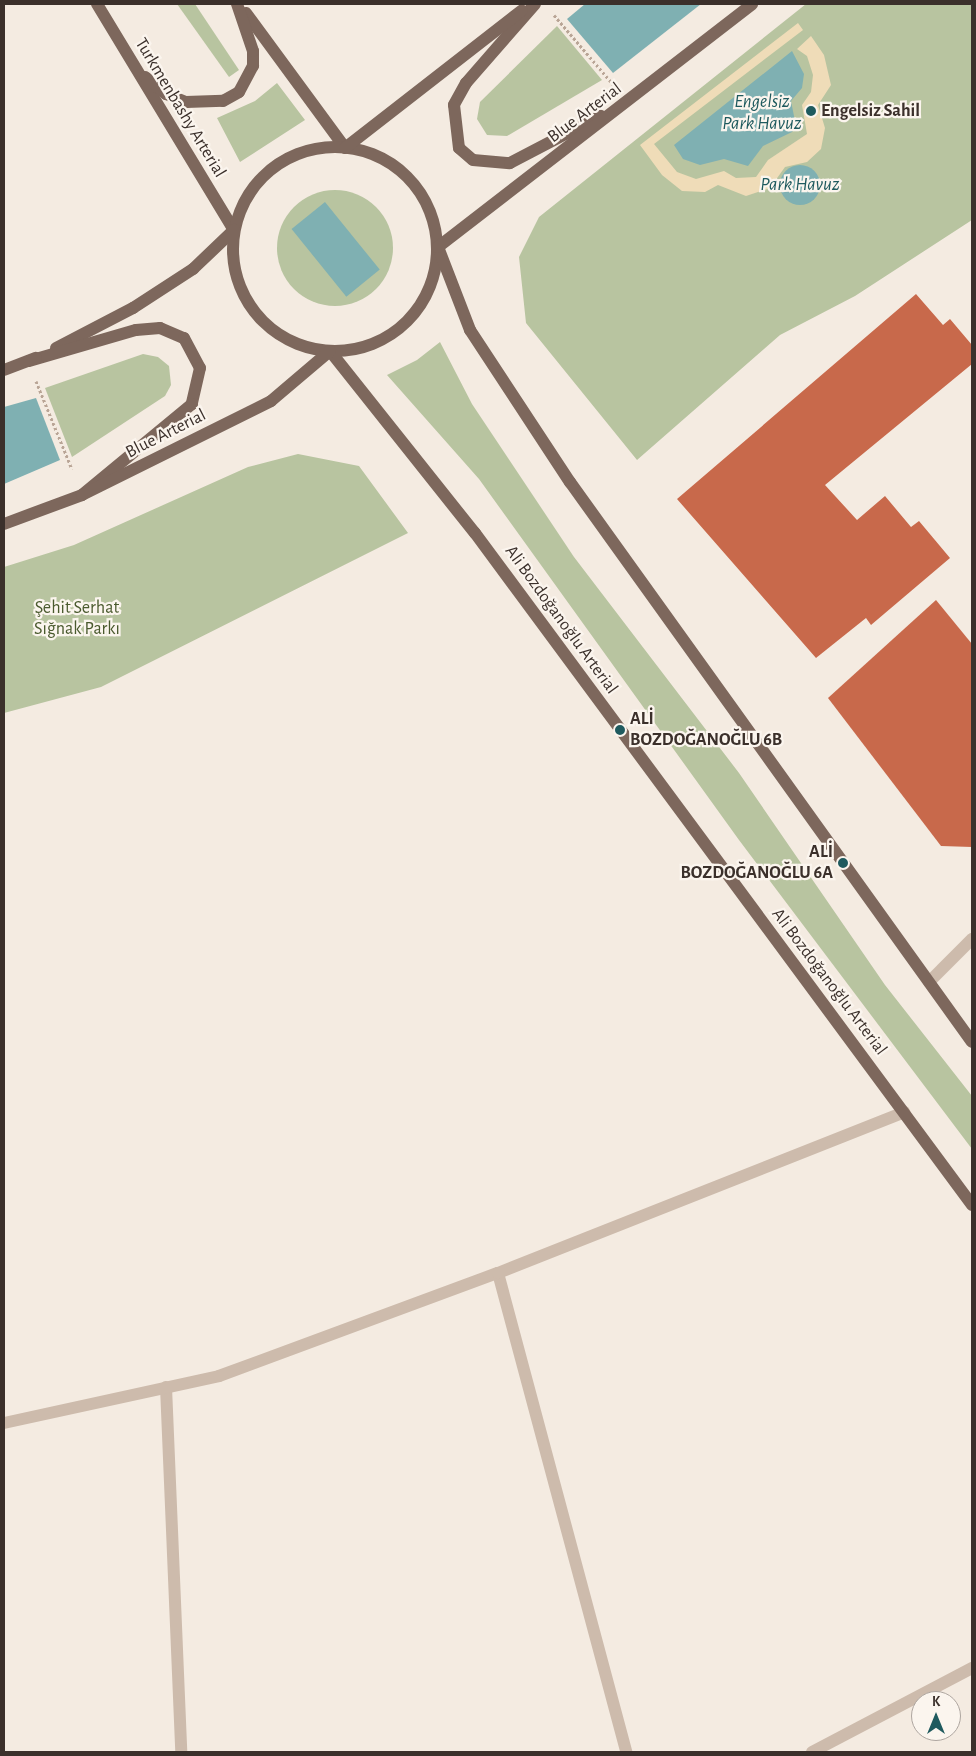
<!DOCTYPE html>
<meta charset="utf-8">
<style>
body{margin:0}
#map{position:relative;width:976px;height:1756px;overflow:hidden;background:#f4ebe1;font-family:"Alegreya Sans",sans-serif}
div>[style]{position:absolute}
.green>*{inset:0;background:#b8c4a0}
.round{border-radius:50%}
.sand>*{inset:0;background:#efdcb8}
.water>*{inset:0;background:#7fb0b2;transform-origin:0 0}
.building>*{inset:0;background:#c8694b}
.path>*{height:3px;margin-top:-1.5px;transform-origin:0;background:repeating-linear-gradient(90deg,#b9a596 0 2.5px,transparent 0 5px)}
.minor>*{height:12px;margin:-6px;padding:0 6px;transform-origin:6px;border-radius:6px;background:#cdbbac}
.major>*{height:12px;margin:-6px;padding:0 6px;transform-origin:6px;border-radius:6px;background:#7d675c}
.major>.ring{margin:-6px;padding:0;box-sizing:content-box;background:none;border:12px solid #7d675c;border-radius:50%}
.dots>*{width:14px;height:14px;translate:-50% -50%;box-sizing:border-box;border:2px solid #fbf5ee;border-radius:50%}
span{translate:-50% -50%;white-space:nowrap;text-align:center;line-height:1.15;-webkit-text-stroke:4.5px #fbf5ee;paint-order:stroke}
.street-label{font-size:18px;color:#3b302b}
.poi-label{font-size:18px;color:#3b302b;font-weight:700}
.left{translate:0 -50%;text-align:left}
.right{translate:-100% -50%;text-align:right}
.park-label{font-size:18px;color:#4a5a2e}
.water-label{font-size:19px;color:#1f5a5e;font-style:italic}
.frame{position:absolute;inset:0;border:5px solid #3b302b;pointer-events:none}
.north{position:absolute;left:911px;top:1691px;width:50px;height:50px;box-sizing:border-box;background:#fbf5ee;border:1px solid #aea6a0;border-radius:50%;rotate:0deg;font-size:14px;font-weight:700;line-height:20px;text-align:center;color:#3b302b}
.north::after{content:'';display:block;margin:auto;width:18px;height:22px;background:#1f5a5e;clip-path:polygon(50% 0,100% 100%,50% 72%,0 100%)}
</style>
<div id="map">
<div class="green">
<i style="clip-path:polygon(177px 4px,195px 4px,239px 70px,229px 77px)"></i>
<i style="clip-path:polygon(806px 4px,972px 4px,972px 220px,855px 296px,780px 335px,637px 460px,526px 323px,519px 257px,539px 217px)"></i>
<i style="clip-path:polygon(557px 26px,602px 80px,507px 136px,487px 135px,477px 119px,480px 102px)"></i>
<i style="clip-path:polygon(277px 83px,305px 120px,240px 162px,217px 118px,255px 101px)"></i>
<i class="round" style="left:277px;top:190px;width:116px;height:116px"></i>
<i style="clip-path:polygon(440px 342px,472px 404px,574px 557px,739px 773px,885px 985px,972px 1096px,972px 1149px,739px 840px,479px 479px,387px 375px,417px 360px)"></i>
<i style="clip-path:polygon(143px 354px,158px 357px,169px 366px,171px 385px,165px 396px,72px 457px,45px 388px)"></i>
<i style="clip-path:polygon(298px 454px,359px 466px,408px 533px,101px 687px,4px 713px,4px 567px,74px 545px,248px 467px)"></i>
</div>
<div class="sand">
<i style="clip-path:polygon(798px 23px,803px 30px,654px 144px,677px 172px,696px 179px,724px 171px,736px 178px,756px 177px,768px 160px,807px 134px,802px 105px,811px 92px,813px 75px,807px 56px,797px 49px,811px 36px,824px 55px,831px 85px,818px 105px,825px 128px,821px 149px,807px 162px,785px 167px,770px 188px,746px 196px,718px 185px,705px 192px,682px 191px,662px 175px,640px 145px)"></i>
</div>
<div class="water">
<i style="clip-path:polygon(585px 4px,701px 4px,613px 73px,567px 19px)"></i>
<i style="clip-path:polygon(792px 51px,804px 74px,802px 88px,791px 101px,796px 126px,792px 132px,763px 146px,748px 166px,724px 159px,700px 165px,683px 159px,674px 145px)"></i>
<i class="round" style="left:780px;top:165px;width:40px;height:40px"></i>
<i style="left:325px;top:202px;width:87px;height:43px;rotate:51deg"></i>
<i style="clip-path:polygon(36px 398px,60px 460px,4px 484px,4px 407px)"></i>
</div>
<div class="building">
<i style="clip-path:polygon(916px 294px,943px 325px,950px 319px,972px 345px,972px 364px,825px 485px,857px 520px,885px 496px,911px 527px,919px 521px,950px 558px,871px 625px,866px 618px,816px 658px,677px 499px)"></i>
<i style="clip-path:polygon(936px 600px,972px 644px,972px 847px,941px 846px,828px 698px)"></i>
</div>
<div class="path">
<i style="left:554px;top:15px;width:91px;rotate:49.5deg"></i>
<i style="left:36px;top:381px;width:95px;rotate:67.8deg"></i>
</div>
<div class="minor">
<i style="left:929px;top:982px;width:61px;rotate:-45deg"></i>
<i style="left:498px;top:1273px;width:496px;rotate:75deg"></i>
<i style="left:166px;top:1387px;width:365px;rotate:87.6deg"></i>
<i style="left:4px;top:1423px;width:220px;rotate:-12.3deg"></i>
<i style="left:219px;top:1376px;width:297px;rotate:-20.3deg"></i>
<i style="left:498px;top:1273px;width:437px;rotate:-21.6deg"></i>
<i style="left:812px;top:1752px;width:181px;rotate:-27.7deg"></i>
</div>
<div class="major">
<i style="left:97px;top:4px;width:264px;rotate:58.8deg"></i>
<i style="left:535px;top:4px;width:105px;rotate:131.1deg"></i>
<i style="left:466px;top:83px;width:25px;rotate:119deg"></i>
<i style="left:454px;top:105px;width:43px;rotate:83.4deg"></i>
<i style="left:459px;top:148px;width:18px;rotate:41deg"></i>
<i style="left:473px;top:160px;width:37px;rotate:5deg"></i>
<i style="left:510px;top:163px;width:102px;rotate:-27.6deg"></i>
<i style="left:246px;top:13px;width:167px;rotate:53.7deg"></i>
<i style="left:145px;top:77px;width:27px;rotate:39deg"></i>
<i style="left:166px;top:94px;width:22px;rotate:22deg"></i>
<i style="left:186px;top:102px;width:37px;rotate:-2deg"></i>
<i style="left:223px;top:101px;width:18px;rotate:-29deg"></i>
<i style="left:239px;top:92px;width:30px;rotate:-62deg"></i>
<i style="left:253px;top:66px;width:15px;rotate:-90deg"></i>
<i style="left:253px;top:51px;width:50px;rotate:-108.8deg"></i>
<i class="ring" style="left:233px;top:147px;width:192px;height:192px"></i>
<i style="left:345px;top:148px;width:224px;rotate:-37.9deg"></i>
<i style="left:438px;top:247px;width:89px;rotate:68.9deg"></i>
<i style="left:470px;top:330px;width:182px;rotate:56.7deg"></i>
<i style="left:570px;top:482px;width:689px;rotate:54.33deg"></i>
<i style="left:438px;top:247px;width:397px;rotate:-37.7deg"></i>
<i style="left:56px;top:348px;width:87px;rotate:-27.5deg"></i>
<i style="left:133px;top:308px;width:72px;rotate:-33deg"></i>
<i style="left:193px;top:269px;width:57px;rotate:-43.6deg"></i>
<i style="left:330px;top:351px;width:233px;rotate:51.5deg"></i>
<i style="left:475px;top:533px;width:836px;rotate:53.51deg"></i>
<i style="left:29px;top:361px;width:111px;rotate:-16.2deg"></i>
<i style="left:136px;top:330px;width:24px;rotate:-5deg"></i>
<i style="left:160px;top:328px;width:26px;rotate:23deg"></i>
<i style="left:184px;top:338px;width:34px;rotate:62deg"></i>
<i style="left:200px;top:368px;width:37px;rotate:103deg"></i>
<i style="left:192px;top:404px;width:143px;rotate:140.4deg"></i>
<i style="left:4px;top:370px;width:34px;rotate:-21deg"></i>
<i style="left:4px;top:524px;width:83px;rotate:-20.4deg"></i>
<i style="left:82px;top:495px;width:211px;rotate:-26.4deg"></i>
<i style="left:271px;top:401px;width:77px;rotate:-40.3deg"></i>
</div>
<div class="dots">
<i style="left:811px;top:111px;background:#1f5a5e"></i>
<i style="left:620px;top:730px;background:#1f5a5e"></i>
<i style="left:843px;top:863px;background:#1f5a5e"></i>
</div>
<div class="street-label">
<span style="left:180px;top:108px;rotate:59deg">Turkmenbashy Arterial</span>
<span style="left:585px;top:113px;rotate:-37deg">Blue Arterial</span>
<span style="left:166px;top:434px;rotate:-27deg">Blue Arterial</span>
<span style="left:561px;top:620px;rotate:54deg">Ali Bozdoğanoğlu Arterial</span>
<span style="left:829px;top:982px;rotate:53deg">Ali Bozdoğanoğlu Arterial</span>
</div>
<div class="poi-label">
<span class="left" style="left:821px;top:111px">Engelsiz Sahil</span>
<span class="left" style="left:630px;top:730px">ALİ<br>BOZDOĞANOĞLU 6B</span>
<span class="right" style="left:833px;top:863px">ALİ<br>BOZDOĞANOĞLU 6A</span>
</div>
<div class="park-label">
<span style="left:77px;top:619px">Şehit Serhat<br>Sığnak Parkı</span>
</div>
<div class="water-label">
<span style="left:762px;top:113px">Engelsiz<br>Park Havuz</span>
<span style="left:800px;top:185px">Park Havuz</span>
</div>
<div class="frame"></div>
<div class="north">K</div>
</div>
